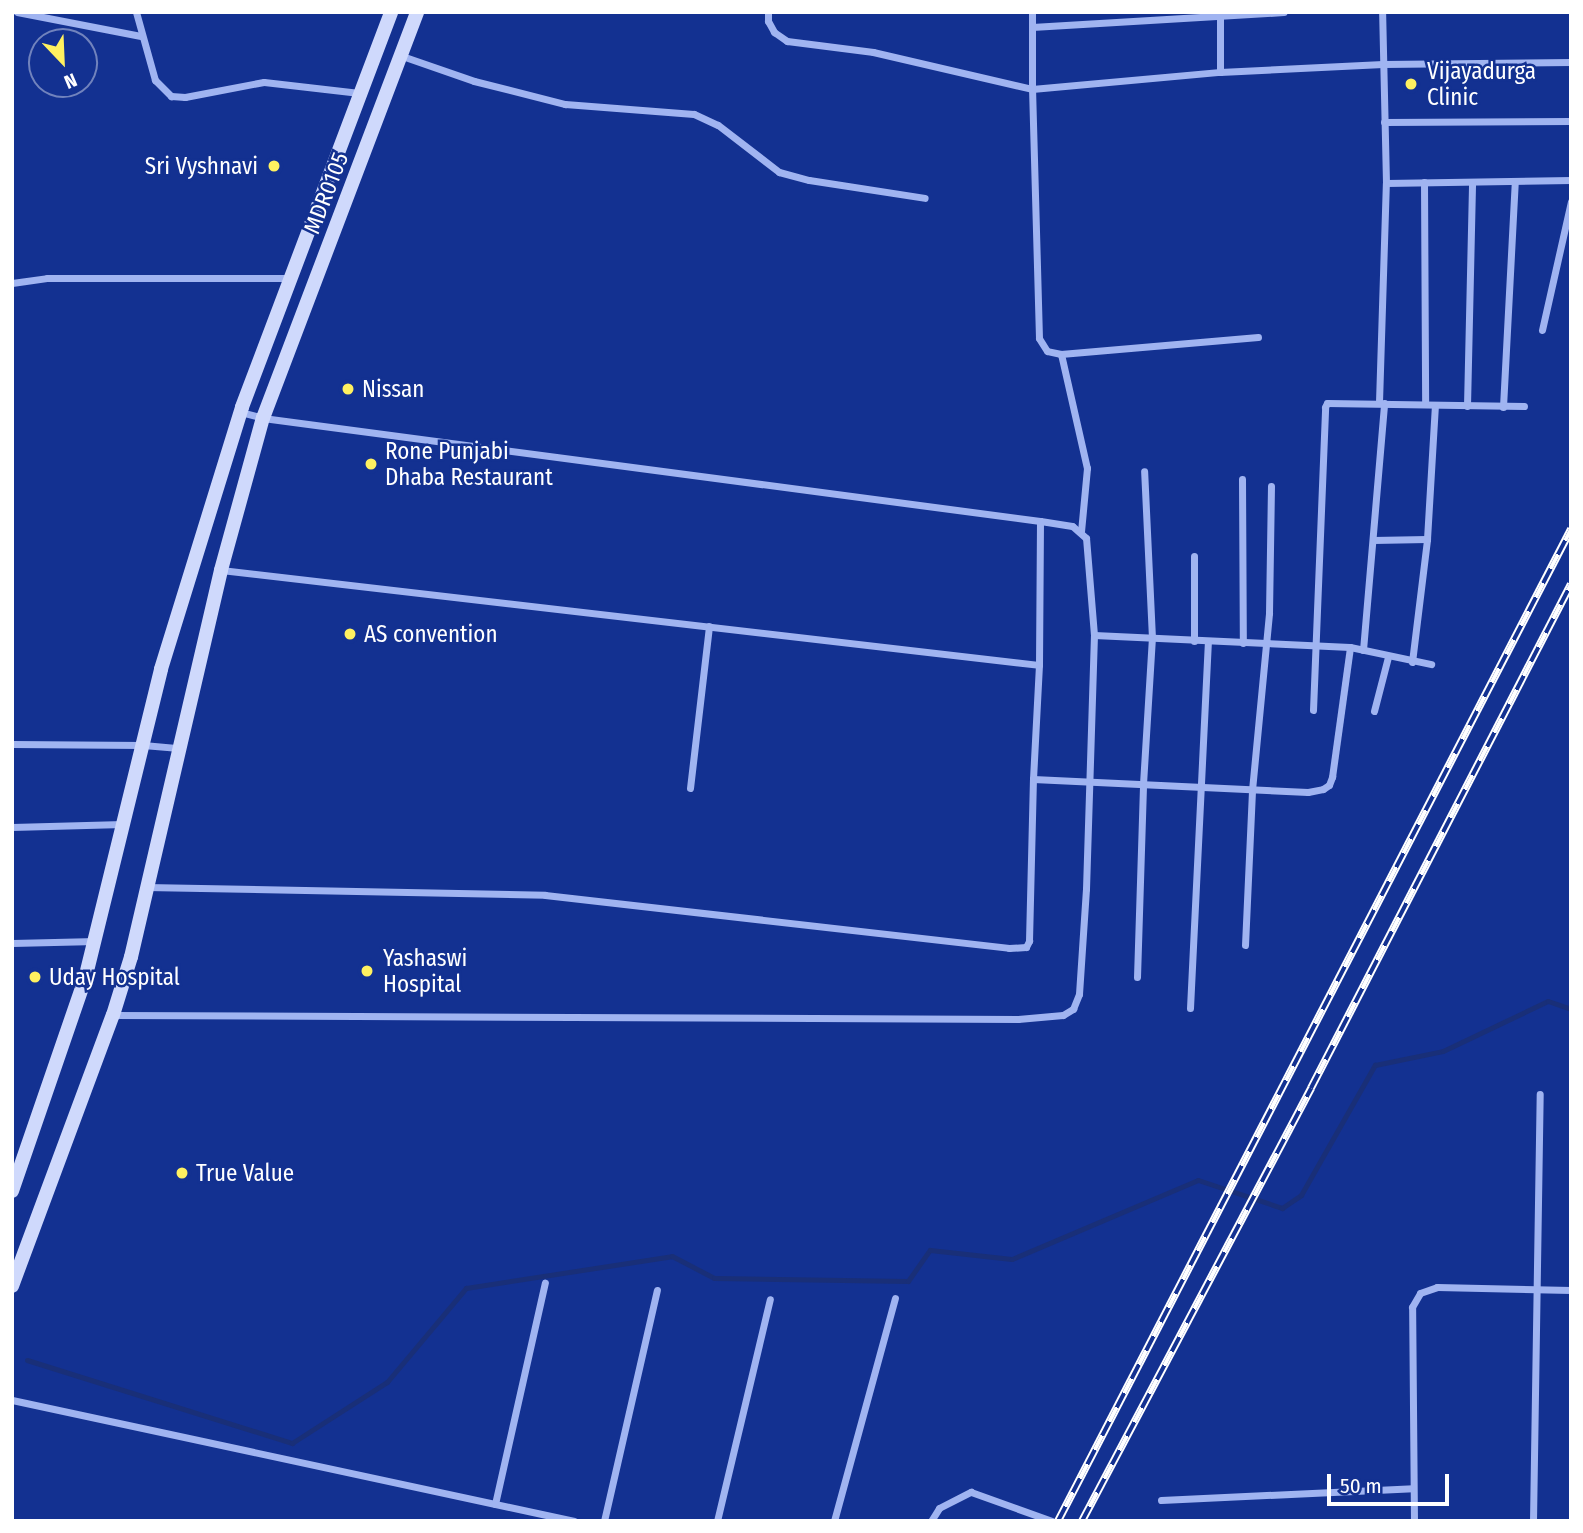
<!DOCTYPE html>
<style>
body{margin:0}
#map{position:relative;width:1583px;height:1533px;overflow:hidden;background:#133191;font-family:"Fira Sans Condensed",sans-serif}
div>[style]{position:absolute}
.stream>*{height:5px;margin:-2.5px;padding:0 2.5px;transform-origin:2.5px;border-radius:2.5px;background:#192f78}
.minor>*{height:7px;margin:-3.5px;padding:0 3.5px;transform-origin:3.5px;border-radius:3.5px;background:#a0b4f1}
.secondary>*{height:14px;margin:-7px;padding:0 7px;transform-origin:7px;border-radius:7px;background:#cfd9fc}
.rail>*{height:8px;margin-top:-4px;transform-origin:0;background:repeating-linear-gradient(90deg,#133191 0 16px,#fff 0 32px);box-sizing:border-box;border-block:2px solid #fff}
.dots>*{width:19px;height:19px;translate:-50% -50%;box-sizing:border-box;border:4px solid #133191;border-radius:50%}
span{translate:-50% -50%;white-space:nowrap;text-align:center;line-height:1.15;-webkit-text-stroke:5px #133191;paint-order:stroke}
.poi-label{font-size:23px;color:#fff}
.left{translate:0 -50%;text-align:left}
.right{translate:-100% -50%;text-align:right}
.street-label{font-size:23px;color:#fff}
.frame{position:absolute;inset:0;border:14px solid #fff;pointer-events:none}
.north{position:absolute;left:28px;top:28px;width:70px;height:70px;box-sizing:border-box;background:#133191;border:2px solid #7183bd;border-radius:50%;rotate:157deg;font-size:19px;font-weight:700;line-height:28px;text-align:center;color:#fff}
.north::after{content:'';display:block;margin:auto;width:24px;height:32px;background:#fff160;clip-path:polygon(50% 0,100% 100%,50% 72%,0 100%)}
.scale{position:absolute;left:1327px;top:1474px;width:122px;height:32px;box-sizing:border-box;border:4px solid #fff;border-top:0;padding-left:9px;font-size:21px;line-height:24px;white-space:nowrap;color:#fff;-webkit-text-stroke:5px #133191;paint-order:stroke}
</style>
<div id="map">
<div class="stream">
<i style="left:27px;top:1360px;width:278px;rotate:17.4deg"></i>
<i style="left:292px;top:1443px;width:113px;rotate:-32.7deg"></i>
<i style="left:387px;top:1382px;width:123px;rotate:-50deg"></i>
<i style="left:466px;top:1288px;width:208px;rotate:-8.8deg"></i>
<i style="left:672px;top:1256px;width:47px;rotate:27.6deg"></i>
<i style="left:714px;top:1278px;width:194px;rotate:0.9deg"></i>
<i style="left:908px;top:1281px;width:38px;rotate:-55deg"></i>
<i style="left:930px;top:1250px;width:82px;rotate:6.3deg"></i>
<i style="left:1012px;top:1259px;width:202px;rotate:-23deg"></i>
<i style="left:1198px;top:1180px;width:89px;rotate:18.4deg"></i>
<i style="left:1282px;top:1208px;width:23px;rotate:-34deg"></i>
<i style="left:1301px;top:1195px;width:150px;rotate:-60.4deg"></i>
<i style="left:1375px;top:1065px;width:69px;rotate:-11.6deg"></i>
<i style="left:1443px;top:1051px;width:116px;rotate:-25.5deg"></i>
<i style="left:1548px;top:1001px;width:24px;rotate:19deg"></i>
</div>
<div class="minor">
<i style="left:17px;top:12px;width:126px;rotate:11deg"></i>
<i style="left:136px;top:12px;width:71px;rotate:74.4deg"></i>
<i style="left:155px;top:80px;width:23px;rotate:45deg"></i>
<i style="left:171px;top:96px;width:14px;rotate:4deg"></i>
<i style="left:185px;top:97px;width:80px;rotate:-10.8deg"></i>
<i style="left:264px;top:82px;width:96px;rotate:6.6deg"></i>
<i style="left:768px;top:12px;width:9px;rotate:90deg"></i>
<i style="left:768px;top:21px;width:13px;rotate:61deg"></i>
<i style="left:774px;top:32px;width:16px;rotate:35deg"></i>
<i style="left:787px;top:41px;width:87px;rotate:7.3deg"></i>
<i style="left:873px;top:52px;width:163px;rotate:13.1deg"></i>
<i style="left:1032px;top:89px;width:62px;rotate:-90deg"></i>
<i style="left:1032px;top:12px;width:15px;rotate:90deg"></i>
<i style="left:1032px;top:27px;width:252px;rotate:-3.4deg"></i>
<i style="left:402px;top:56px;width:76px;rotate:19.1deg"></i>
<i style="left:474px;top:81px;width:94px;rotate:14.2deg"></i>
<i style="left:565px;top:104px;width:129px;rotate:4.4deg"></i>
<i style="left:694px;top:114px;width:26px;rotate:25deg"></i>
<i style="left:718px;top:125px;width:77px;rotate:37.6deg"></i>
<i style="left:779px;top:172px;width:31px;rotate:15deg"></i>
<i style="left:809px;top:180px;width:117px;rotate:8.8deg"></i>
<i style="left:1220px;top:72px;width:59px;rotate:-90deg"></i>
<i style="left:1384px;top:122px;width:187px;rotate:-0.3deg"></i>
<i style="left:1424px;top:182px;width:222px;rotate:89.7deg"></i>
<i style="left:1386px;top:183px;width:185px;rotate:-0.9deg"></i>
<i style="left:12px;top:283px;width:35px;rotate:-8deg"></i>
<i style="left:47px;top:278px;width:243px"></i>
<i style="left:1542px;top:330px;width:132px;rotate:-77.3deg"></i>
<i style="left:1258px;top:337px;width:198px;rotate:175.1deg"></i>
<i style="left:1061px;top:354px;width:14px;rotate:-168deg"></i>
<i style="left:1047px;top:351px;width:15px;rotate:-122deg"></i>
<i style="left:1039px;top:338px;width:249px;rotate:-91.6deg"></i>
<i style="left:1032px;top:89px;width:189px;rotate:-5.2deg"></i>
<i style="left:1220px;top:72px;width:163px;rotate:-2.8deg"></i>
<i style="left:1383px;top:64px;width:188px;rotate:-0.6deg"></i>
<i style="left:1061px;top:354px;width:117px;rotate:77.2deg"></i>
<i style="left:1087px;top:468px;width:63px;rotate:95.4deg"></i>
<i style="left:1379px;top:402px;width:219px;rotate:-88.2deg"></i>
<i style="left:1386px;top:183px;width:171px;rotate:-91.3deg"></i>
<i style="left:1467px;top:406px;width:224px;rotate:-88.7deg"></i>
<i style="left:1503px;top:407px;width:226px;rotate:-87deg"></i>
<i style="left:1242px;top:479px;width:164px;rotate:89.7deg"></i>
<i style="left:1373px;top:540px;width:54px;rotate:-1.1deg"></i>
<i style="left:221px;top:570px;width:823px;rotate:6.62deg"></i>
<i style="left:1094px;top:635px;width:256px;rotate:2.7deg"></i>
<i style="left:1350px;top:647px;width:83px;rotate:11.9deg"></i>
<i style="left:1194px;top:641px;width:85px;rotate:-90deg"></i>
<i style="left:1363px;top:650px;width:248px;rotate:-85.1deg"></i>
<i style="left:1412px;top:662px;width:124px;rotate:-83deg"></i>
<i style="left:1427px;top:539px;width:133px;rotate:-86.6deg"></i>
<i style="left:1313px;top:710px;width:303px;rotate:-87.7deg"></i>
<i style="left:1325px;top:407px;width:4px;rotate:-63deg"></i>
<i style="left:1327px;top:403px;width:197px;rotate:0.9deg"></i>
<i style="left:1374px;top:711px;width:56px;rotate:-75.5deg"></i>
<i style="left:12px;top:744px;width:131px;rotate:0.4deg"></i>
<i style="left:143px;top:745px;width:36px;rotate:5deg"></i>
<i style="left:1033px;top:779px;width:275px;rotate:2.7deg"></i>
<i style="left:1308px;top:792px;width:15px;rotate:-11deg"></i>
<i style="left:1323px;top:789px;width:7px;rotate:-34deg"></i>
<i style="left:1329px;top:785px;width:9px;rotate:-69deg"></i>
<i style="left:1332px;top:777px;width:131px;rotate:-82.1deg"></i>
<i style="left:690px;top:788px;width:163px;rotate:-83.3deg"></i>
<i style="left:12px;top:827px;width:111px;rotate:-1.5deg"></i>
<i style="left:146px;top:887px;width:399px;rotate:1.1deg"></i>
<i style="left:545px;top:895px;width:467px;rotate:6.5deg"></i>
<i style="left:1009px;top:948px;width:17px;rotate:-3deg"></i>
<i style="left:1026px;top:947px;width:7px;rotate:-63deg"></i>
<i style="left:1029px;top:941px;width:162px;rotate:-88.6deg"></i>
<i style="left:1033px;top:779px;width:114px;rotate:-87deg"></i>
<i style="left:1039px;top:665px;width:144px;rotate:-89.6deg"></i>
<i style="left:1040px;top:521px;width:784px;rotate:-172.45deg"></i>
<i style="left:263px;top:418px;width:23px;rotate:-165deg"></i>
<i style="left:12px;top:943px;width:84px;rotate:-1.4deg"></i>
<i style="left:1245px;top:945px;width:155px;rotate:-87.4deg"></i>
<i style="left:1252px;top:790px;width:178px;rotate:-84.5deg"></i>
<i style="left:1269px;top:613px;width:127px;rotate:-89.1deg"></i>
<i style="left:1137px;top:977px;width:193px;rotate:-88.2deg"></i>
<i style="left:1143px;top:784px;width:146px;rotate:-86.5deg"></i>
<i style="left:1152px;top:638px;width:167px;rotate:-92.7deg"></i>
<i style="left:1190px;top:1008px;width:367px;rotate:-87.2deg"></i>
<i style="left:114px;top:1015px;width:904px;rotate:0.25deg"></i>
<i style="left:1018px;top:1019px;width:45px;rotate:-5.1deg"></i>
<i style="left:1063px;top:1015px;width:12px;rotate:-31deg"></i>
<i style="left:1073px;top:1009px;width:16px;rotate:-68deg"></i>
<i style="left:1079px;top:994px;width:105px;rotate:-86.2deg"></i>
<i style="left:1086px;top:889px;width:254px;rotate:-88.2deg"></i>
<i style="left:1094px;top:635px;width:97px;rotate:-94.7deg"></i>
<i style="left:1086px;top:538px;width:18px;rotate:-139deg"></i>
<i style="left:1072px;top:526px;width:32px;rotate:-171deg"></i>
<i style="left:12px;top:1400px;width:575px;rotate:12.15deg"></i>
<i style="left:1161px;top:1500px;width:252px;rotate:-2.7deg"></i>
<i style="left:495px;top:1504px;width:227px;rotate:-77.3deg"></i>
<i style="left:604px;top:1521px;width:237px;rotate:-77.1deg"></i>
<i style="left:717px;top:1521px;width:228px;rotate:-76.6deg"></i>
<i style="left:834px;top:1521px;width:231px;rotate:-74.7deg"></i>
<i style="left:931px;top:1521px;width:15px;rotate:-58deg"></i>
<i style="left:939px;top:1508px;width:36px;rotate:-27deg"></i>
<i style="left:971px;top:1492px;width:86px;rotate:19.7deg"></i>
<i style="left:1414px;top:1521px;width:214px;rotate:-90.5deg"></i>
<i style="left:1412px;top:1307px;width:16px;rotate:-60deg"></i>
<i style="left:1420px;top:1293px;width:18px;rotate:-19deg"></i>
<i style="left:1437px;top:1287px;width:134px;rotate:1.3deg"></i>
<i style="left:1533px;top:1521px;width:427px;rotate:-89.1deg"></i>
</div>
<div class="secondary">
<i style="left:12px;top:1191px;width:224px;rotate:-71deg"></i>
<i style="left:85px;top:979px;width:319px;rotate:-76.2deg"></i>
<i style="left:161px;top:669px;width:274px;rotate:-72.8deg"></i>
<i style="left:242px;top:407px;width:422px;rotate:-69.3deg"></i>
<i style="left:12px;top:1286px;width:289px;rotate:-69.6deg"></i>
<i style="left:113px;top:1015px;width:61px;rotate:-72.8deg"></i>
<i style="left:131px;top:957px;width:397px;rotate:-76.9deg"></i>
<i style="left:221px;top:570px;width:158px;rotate:-74.6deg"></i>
<i style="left:263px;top:418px;width:434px;rotate:-69.2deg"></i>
</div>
<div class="rail">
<i style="left:1058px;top:1521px;width:1117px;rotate:-62.65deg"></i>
<i style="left:1082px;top:1521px;width:490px;rotate:-62.1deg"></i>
<i style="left:1311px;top:1088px;width:567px;rotate:-62.71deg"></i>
</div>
<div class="dots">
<i style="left:1411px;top:84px;background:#fff160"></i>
<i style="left:274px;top:166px;background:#fff160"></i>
<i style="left:348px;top:389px;background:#fff160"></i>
<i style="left:371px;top:464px;background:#fff160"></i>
<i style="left:350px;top:634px;background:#fff160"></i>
<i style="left:367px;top:971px;background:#fff160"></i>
<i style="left:35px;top:977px;background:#fff160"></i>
<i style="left:182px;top:1173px;background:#fff160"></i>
</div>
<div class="poi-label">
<span class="left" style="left:1427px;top:84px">Vijayadurga<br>Clinic</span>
<span class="right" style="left:258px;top:166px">Sri Vyshnavi</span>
<span class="left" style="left:362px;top:389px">Nissan</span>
<span class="left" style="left:385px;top:464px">Rone Punjabi<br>Dhaba Restaurant</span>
<span class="left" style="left:364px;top:634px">AS convention</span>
<span class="left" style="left:383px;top:971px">Yashaswi<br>Hospital</span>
<span class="left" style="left:49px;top:977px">Uday Hospital</span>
<span class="left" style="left:196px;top:1173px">True Value</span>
</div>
<div class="street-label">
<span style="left:326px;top:193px;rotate:-69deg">MDR0105</span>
</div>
<div class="frame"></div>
<div class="north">N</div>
<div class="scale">50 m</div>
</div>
